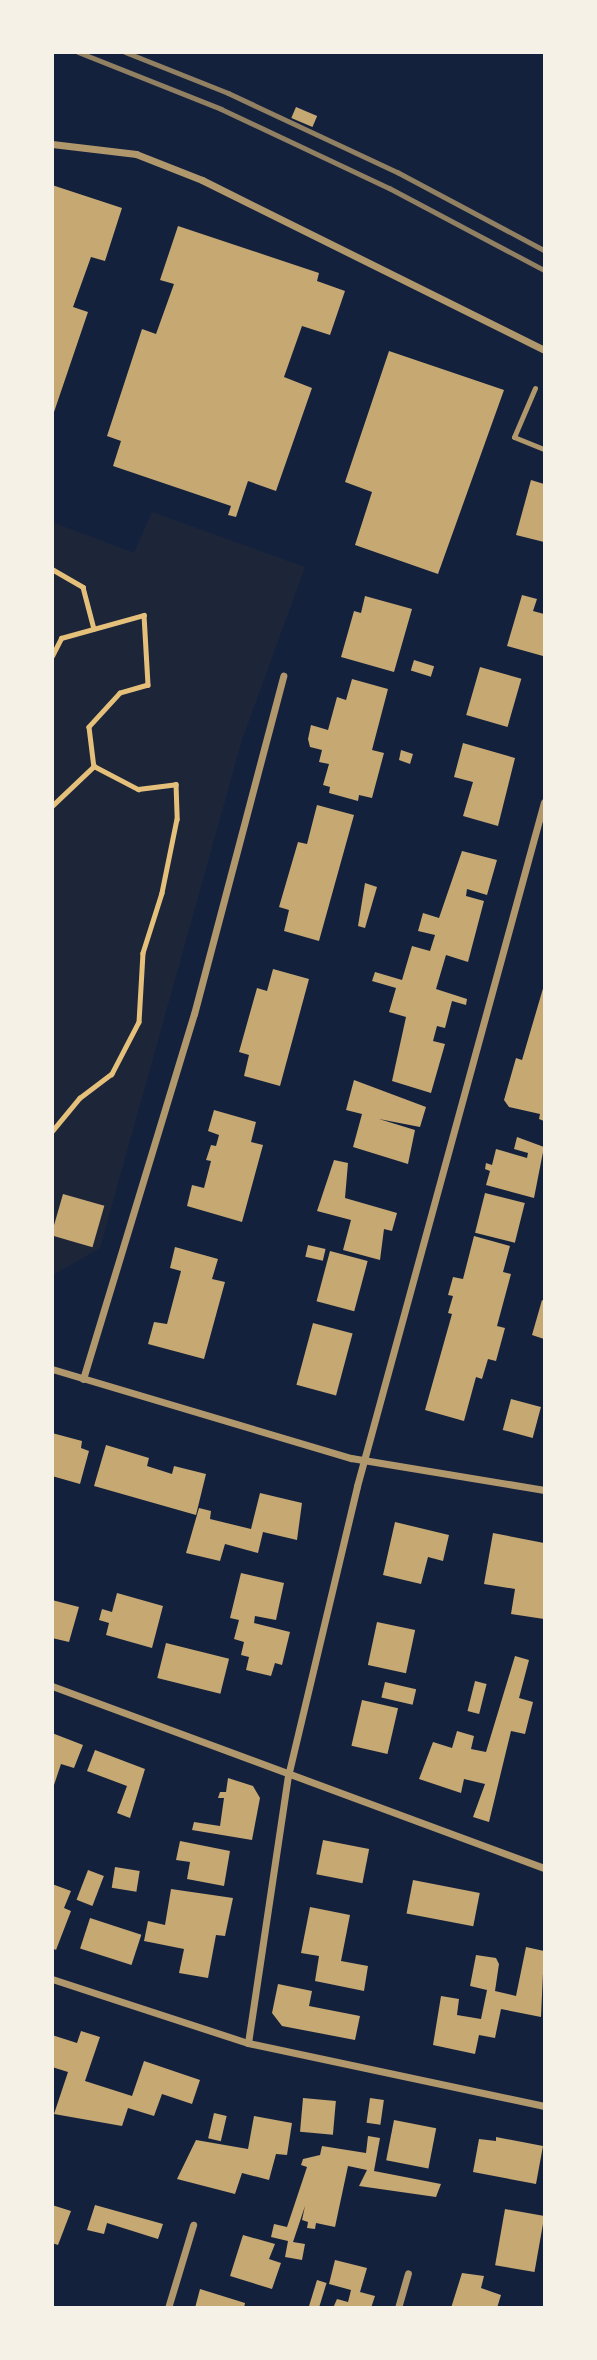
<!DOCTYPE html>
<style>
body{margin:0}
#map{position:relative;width:597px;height:2360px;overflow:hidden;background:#14213d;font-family:"Fira Sans",sans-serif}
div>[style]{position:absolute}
.green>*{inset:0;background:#1d2539}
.building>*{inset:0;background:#c6a872;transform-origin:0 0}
.path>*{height:4.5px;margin:-2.25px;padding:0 2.25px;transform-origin:2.25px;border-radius:2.25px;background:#e5c07b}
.service>*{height:5px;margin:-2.5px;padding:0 2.5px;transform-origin:2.5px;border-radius:2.5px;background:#b1986c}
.minor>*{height:7px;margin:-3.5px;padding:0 3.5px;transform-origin:3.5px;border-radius:3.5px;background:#b1986c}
.rail>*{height:5px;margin:-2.5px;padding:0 2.5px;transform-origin:2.5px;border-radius:2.5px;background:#918062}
span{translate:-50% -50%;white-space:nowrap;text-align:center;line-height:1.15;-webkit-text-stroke:5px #f6f1e7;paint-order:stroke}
.frame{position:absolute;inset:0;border:54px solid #f6f1e7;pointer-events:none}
</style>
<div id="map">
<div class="green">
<i style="clip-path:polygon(152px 512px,305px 567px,242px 740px,100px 1248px,53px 1275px,52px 522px,134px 553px)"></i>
</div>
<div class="building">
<i style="left:296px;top:107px;width:23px;height:12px;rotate:23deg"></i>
<i style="clip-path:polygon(52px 185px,122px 208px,105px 261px,91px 257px,73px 307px,88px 312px,53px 415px)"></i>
<i style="clip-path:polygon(178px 226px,319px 273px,317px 281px,345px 291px,330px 335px,302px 326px,284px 377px,312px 388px,276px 491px,248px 481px,236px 517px,228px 515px,231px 506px,113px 466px,121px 441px,107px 436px,142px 329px,156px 334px,174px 284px,160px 280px)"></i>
<i style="clip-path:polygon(389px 351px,504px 390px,438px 574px,355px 545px,372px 492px,345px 482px)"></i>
<i style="clip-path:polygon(531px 480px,544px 484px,544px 542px,516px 535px)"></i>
<i style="clip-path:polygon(522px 595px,537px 599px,533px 611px,544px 614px,543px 656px,507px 646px)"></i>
<i style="clip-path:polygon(365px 596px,412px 609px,394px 672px,341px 657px,354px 611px,361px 613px)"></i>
<i style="left:414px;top:660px;width:21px;height:11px;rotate:17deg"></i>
<i style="left:480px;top:667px;width:43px;height:50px;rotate:16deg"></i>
<i style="clip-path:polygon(352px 679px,388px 689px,372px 750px,384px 753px,372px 798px,359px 795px,358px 801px,329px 793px,330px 787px,323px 785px,329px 764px,319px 762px,322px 750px,310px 747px,308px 739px,311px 725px,328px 730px,337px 697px,346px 700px)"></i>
<i style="clip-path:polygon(463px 743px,515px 758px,498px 826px,463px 816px,473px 782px,454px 777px)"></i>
<i style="clip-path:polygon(401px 750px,413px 754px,410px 764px,399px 760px)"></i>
<i style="clip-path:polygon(317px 805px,354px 815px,319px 941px,284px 931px,289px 910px,279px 907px,298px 842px,307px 844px)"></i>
<i style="clip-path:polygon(462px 851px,497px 860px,487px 895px,467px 889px,466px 896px,484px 901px,468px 962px,446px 955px,436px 989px,467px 999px,466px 1005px,452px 1001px,445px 1028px,437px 1026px,433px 1041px,445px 1044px,431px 1093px,392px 1081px,406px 1017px,389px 1012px,396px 988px,372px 981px,375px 972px,402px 980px,412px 946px,430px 951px,435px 935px,418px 931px,423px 913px,439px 918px)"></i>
<i style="clip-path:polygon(365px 883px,377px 887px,365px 928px,358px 926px)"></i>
<i style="clip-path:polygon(273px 969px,309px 979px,280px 1086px,244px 1076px,249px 1055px,239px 1052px,257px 988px,267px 991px)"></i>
<i style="clip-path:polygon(544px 985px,544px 1121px,539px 1119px,540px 1114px,509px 1107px,504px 1100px,516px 1058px,522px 1060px)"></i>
<i style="clip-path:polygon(354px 1080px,426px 1107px,420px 1127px,379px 1119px,415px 1130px,408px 1164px,353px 1147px,362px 1114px,346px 1110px)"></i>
<i style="clip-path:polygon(214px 1110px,256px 1122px,251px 1142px,263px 1145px,242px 1222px,187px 1206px,192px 1185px,204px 1188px,211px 1161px,206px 1160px,211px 1145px,216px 1146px,219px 1135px,208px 1131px)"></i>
<i style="clip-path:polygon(517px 1137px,544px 1147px,534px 1198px,486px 1185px,490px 1171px,485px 1169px,486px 1163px,492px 1165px,496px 1149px,527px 1158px,528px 1153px,514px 1149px)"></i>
<i style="clip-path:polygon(334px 1160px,348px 1163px,345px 1198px,397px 1213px,392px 1231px,384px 1229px,380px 1260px,343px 1250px,351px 1220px,317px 1211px)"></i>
<i style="left:485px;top:1193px;width:41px;height:41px;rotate:14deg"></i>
<i style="left:63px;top:1194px;width:43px;height:43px;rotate:16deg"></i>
<i style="clip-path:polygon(474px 1236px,510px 1246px,503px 1272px,511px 1274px,497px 1326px,505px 1328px,496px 1361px,488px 1359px,482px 1379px,476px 1377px,464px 1421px,425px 1410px,452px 1314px,448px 1313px,453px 1296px,448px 1295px,453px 1277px,463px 1279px)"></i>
<i style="left:308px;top:1245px;width:18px;height:12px;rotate:13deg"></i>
<i style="clip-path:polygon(175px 1247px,218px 1259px,212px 1279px,225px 1282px,204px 1359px,148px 1344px,154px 1322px,167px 1324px,181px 1271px,170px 1268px)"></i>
<i style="left:330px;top:1251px;width:39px;height:52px;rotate:15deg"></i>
<i style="clip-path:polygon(542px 1300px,544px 1301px,544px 1339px,532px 1335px)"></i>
<i style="left:313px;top:1323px;width:41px;height:64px;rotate:15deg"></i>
<i style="left:511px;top:1399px;width:31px;height:32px;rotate:15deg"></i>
<i style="clip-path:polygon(52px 1433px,82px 1441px,81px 1448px,89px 1451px,80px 1484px,52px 1476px)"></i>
<i style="clip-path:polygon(106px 1445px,149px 1458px,147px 1466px,172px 1474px,174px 1466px,206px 1474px,196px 1515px,94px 1486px)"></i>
<i style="clip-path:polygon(260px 1493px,302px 1503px,297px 1540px,263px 1532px,258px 1553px,225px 1544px,220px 1561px,186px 1553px,199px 1508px,211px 1511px,210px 1519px,251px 1529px)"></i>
<i style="clip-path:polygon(395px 1522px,449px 1535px,443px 1561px,428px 1557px,421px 1584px,383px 1575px)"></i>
<i style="clip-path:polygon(493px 1533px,544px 1543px,544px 1619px,511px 1614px,515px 1589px,484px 1584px)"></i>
<i style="clip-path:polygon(241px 1573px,284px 1583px,276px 1620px,255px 1616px,254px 1623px,290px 1632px,282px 1665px,275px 1663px,271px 1676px,246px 1670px,249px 1657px,241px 1655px,244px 1642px,234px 1639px,239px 1620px,230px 1618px)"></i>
<i style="clip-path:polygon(117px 1593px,163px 1606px,152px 1648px,106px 1635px,109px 1623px,99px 1620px,102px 1609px,112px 1612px)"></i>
<i style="clip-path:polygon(52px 1600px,79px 1607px,69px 1642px,52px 1638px)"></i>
<i style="left:377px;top:1622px;width:39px;height:44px;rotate:12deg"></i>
<i style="left:166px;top:1643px;width:65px;height:36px;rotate:14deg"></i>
<i style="clip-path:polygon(515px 1656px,529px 1660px,519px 1698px,533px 1702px,525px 1734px,511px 1731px,489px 1822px,473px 1817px,485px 1784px,464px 1779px,461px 1793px,419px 1779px,433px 1742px,452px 1748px,457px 1731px,474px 1736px,471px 1749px,486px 1752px)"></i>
<i style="left:475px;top:1681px;width:12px;height:31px;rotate:14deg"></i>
<i style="left:385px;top:1682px;width:32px;height:16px;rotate:13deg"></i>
<i style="left:362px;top:1700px;width:37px;height:47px;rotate:13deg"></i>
<i style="clip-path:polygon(52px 1733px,83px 1745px,74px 1768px,61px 1764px,53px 1788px)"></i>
<i style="clip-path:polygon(95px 1750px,145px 1769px,130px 1818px,117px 1813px,127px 1786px,87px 1771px)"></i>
<i style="clip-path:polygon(228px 1778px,253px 1786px,260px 1798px,252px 1840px,192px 1830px,194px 1822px,220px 1826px,224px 1798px,218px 1798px,220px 1792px,226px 1792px)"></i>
<i style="left:323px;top:1840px;width:47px;height:35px;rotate:11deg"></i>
<i style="clip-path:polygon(180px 1841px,230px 1851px,224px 1886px,187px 1879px,190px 1862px,176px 1860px)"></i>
<i style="left:115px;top:1867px;width:25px;height:21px;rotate:9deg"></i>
<i style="left:88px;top:1870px;width:17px;height:32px;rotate:21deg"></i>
<i style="left:413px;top:1880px;width:68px;height:34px;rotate:11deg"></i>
<i style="clip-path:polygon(52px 1884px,71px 1891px,64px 1908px,71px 1911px,56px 1950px,52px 1948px)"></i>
<i style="clip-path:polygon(171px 1889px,233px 1898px,225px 1936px,216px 1935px,208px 1978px,179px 1973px,184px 1949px,144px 1941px,148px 1921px,165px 1925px)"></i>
<i style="clip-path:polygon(310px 1907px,350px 1915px,341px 1961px,368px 1966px,364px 1991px,315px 1981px,319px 1956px,301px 1953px)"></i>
<i style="left:90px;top:1918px;width:54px;height:32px;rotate:18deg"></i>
<i style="clip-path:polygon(526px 1947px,544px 1951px,541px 2017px,501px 2009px,495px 2038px,479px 2035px,475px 2054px,433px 2045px,441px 1996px,459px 1999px,457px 2015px,481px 2019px,487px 1990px,470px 1986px,476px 1955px,496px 1958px,499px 1964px,495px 1991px,516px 1996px)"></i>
<i style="clip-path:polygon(278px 1984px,312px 1991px,309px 2006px,360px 2016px,355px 2040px,282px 2026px,272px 2013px)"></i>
<i style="clip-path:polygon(81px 2031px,100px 2037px,85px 2081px,132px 2096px,144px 2061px,200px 2080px,192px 2104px,162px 2094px,154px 2116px,128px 2108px,122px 2126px,54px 2114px,68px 2072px,52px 2067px,52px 2035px,77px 2043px)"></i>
<i style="left:303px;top:2098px;width:33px;height:34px;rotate:5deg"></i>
<i style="left:370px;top:2098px;width:14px;height:25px;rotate:8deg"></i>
<i style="left:214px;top:2113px;width:13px;height:26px;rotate:13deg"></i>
<i style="clip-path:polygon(254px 2116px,292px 2123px,287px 2155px,276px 2154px,269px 2180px,242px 2173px,235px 2194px,177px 2179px,196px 2140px,248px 2149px)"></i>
<i style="left:394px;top:2120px;width:43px;height:41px;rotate:11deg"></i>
<i style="clip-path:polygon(368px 2136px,380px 2138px,374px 2171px,441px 2184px,436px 2197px,359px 2186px,367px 2170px,348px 2166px,335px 2227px,316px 2223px,315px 2229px,307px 2228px,308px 2222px,302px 2220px,305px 2206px,293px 2242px,305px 2244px,302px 2260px,285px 2257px,288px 2241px,271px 2237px,274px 2224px,287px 2227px,307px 2167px,301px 2165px,303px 2159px,320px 2155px,322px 2146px,366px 2153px)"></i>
<i style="clip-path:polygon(496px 2137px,543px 2146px,536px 2184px,473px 2172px,479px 2139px,496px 2141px)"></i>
<i style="clip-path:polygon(52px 2205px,71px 2211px,58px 2245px,52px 2243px)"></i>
<i style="clip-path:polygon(95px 2205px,163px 2224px,158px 2239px,107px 2223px,104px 2234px,87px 2230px)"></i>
<i style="left:505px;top:2209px;width:40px;height:57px;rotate:10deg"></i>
<i style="clip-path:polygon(243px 2235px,275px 2244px,269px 2259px,281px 2263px,272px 2289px,230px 2276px)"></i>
<i style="clip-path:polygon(335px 2260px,367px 2268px,360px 2292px,375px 2296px,371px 2308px,333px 2308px,337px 2299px,348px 2302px,351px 2290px,329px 2284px)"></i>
<i style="clip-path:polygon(462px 2273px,484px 2276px,481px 2288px,501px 2295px,497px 2308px,451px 2308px)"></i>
<i style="left:317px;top:2280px;width:10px;height:29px;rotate:17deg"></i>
<i style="clip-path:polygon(200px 2289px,245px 2303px,244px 2308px,195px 2308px)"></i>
</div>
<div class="path">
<i style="left:52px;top:569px;width:36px;rotate:30deg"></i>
<i style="left:83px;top:587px;width:43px;rotate:75.3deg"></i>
<i style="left:52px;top:656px;width:20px;rotate:-63deg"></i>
<i style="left:61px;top:638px;width:86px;rotate:-15.5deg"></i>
<i style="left:144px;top:615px;width:70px;rotate:86.7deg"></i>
<i style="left:148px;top:685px;width:29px;rotate:164deg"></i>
<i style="left:120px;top:693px;width:46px;rotate:132.4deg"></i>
<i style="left:89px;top:727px;width:39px;rotate:83deg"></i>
<i style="left:94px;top:766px;width:50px;rotate:27.6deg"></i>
<i style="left:138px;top:789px;width:38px;rotate:-7deg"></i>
<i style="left:176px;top:784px;width:35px;rotate:88deg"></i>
<i style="left:177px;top:819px;width:76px;rotate:101.5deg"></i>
<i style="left:162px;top:893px;width:63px;rotate:107.6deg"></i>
<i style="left:143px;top:953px;width:69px;rotate:93.3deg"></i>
<i style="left:139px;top:1022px;width:59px;rotate:117.4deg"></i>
<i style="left:112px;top:1074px;width:40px;rotate:143deg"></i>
<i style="left:80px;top:1098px;width:44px;rotate:129.5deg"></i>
<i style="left:52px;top:806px;width:58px;rotate:-43.6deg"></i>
</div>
<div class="service">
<i style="left:535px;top:388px;width:53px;rotate:113.2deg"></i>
<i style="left:514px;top:437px;width:32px;rotate:22deg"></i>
</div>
<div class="minor">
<i style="left:52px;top:144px;width:85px;rotate:6.8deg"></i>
<i style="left:136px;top:154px;width:71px;rotate:21.5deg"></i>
<i style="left:202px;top:180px;width:382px;rotate:26.4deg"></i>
<i style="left:52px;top:1369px;width:312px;rotate:16.6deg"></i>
<i style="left:351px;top:1458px;width:196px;rotate:9.4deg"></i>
<i style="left:83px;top:1379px;width:382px;rotate:-73.1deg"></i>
<i style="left:194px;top:1014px;width:350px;rotate:-75.2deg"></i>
<i style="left:52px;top:1686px;width:525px;rotate:20.3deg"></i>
<i style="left:52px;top:1979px;width:206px;rotate:18.1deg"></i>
<i style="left:248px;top:2043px;width:303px;rotate:12deg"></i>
<i style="left:248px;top:2043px;width:270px;rotate:-81.5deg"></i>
<i style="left:288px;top:1776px;width:298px;rotate:-76.6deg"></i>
<i style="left:357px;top:1486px;width:709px;rotate:-74.71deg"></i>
<i style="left:168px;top:2308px;width:87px;rotate:-73.2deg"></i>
<i style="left:398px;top:2308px;width:36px;rotate:-74deg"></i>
</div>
<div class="rail">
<i style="left:78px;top:52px;width:154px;rotate:21.7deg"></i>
<i style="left:221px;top:109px;width:186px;rotate:25.2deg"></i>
<i style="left:389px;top:188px;width:175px;rotate:27.9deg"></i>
<i style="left:125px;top:52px;width:111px;rotate:21.7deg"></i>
<i style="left:228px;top:93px;width:187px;rotate:25.1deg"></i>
<i style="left:397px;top:172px;width:166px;rotate:28deg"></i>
</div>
<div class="frame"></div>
</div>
